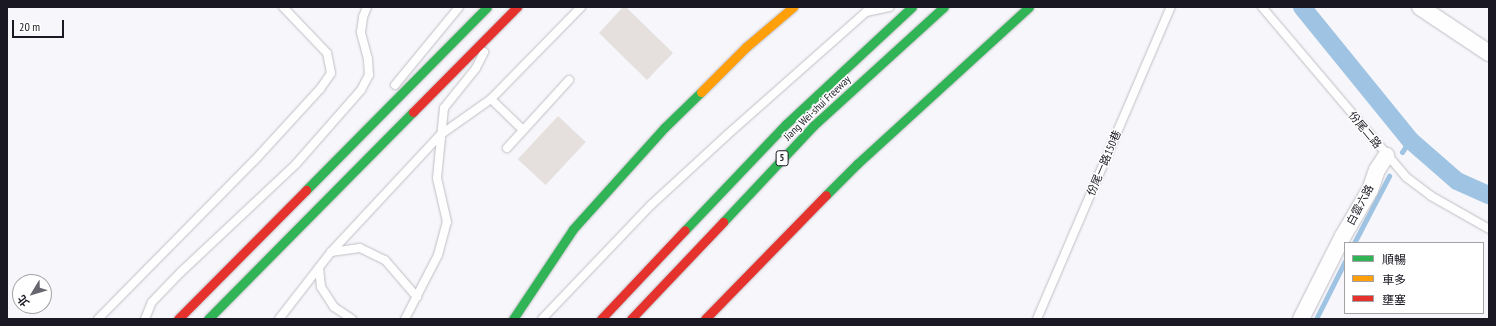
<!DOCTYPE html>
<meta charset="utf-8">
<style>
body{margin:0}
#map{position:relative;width:1496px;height:326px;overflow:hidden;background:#f7f6fa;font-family:"PT Sans Narrow","Noto Sans TC",sans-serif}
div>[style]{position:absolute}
.stream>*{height:5px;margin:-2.5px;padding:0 2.5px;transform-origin:2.5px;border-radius:2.5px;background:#9fc3e2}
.canal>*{height:18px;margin:-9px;padding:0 9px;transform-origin:9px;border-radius:9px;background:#9fc3e2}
.building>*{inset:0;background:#e5e0de;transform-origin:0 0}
.roads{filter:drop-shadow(0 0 1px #bfbec5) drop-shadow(0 0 1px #bfbec5)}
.lane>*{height:8px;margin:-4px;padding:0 4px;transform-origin:4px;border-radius:4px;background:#fefefe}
.street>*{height:16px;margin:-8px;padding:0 8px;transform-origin:8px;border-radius:8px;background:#fefefe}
.fast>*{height:9px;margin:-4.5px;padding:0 4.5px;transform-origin:4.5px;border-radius:4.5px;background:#30b455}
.slow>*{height:9px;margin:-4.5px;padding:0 4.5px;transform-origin:4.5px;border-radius:4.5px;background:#ff9f0a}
.jam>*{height:9px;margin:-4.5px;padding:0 4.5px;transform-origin:4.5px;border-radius:4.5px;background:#e5322d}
span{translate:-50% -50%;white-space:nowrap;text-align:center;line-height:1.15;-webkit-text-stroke:3px #fff;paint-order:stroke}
.shield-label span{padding:1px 3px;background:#fff;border:1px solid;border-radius:3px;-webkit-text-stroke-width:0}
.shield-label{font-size:10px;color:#1a1822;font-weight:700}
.street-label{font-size:11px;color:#1a1822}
.frame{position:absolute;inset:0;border:8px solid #1a1822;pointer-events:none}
.legend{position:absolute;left:1344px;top:242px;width:140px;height:72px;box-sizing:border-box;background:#fff;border:1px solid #a3a3a7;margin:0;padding:5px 7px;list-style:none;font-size:12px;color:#1a1822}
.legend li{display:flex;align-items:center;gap:8px;height:20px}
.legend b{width:20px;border:1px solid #a3a3a7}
.north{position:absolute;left:12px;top:274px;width:40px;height:40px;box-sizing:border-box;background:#fff;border:1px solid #a3a3a7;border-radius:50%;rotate:232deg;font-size:11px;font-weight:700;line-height:16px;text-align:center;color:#1a1822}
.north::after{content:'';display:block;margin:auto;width:14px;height:18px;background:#67666e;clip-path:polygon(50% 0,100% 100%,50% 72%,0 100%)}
.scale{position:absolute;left:12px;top:20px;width:52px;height:18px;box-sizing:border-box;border:2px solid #1a1822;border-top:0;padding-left:5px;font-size:12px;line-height:14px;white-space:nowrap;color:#1a1822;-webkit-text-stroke:3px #fff;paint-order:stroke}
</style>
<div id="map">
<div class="stream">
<i style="left:1402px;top:152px;width:14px;rotate:-56deg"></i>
<i style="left:1354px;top:243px;width:76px;rotate:-62.4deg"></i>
<i style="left:1316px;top:319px;width:65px;rotate:-63.4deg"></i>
</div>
<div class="canal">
<i style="left:1302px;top:7px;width:171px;rotate:50.9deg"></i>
<i style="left:1410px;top:140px;width:62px;rotate:41.1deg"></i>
<i style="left:1457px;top:181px;width:35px;rotate:24deg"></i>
</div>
<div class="building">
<i style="clip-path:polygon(623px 7px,626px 7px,673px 53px,647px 80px,599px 33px)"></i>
<i style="left:558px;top:116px;width:38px;height:59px;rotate:43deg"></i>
</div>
<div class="roads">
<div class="lane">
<i style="left:1262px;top:7px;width:223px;rotate:49.7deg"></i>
<i style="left:1406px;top:177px;width:31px;rotate:37deg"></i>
<i style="left:1431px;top:196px;width:67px;rotate:29.6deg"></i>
<i style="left:395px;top:85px;width:101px;rotate:-50.6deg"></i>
<i style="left:491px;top:99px;width:43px;rotate:44.1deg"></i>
<i style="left:507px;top:148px;width:92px;rotate:-47.6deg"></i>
<i style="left:331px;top:252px;width:29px;rotate:-8deg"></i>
<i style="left:360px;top:248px;width:28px;rotate:26deg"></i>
<i style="left:385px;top:260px;width:49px;rotate:49.1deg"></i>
<i style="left:319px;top:268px;width:19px;rotate:84deg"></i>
<i style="left:321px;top:287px;width:24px;rotate:57deg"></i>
<i style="left:334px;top:307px;width:22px;rotate:34deg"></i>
<i style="left:98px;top:319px;width:222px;rotate:-45.4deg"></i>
<i style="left:254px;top:161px;width:98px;rotate:-47.5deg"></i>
<i style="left:320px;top:89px;width:19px;rotate:-55deg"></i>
<i style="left:331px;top:73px;width:20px;rotate:-101deg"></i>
<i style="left:327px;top:53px;width:64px;rotate:-133.7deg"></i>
<i style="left:145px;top:319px;width:18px;rotate:-68deg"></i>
<i style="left:152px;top:302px;width:42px;rotate:-46deg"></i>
<i style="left:181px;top:272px;width:158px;rotate:-43.2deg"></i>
<i style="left:296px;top:164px;width:98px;rotate:-48.7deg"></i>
<i style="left:361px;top:90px;width:17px;rotate:-62deg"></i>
<i style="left:369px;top:75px;width:16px;rotate:-94deg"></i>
<i style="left:368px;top:59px;width:28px;rotate:-105deg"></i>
<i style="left:361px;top:32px;width:15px;rotate:-82deg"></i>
<i style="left:363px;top:17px;width:11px;rotate:-68deg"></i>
<i style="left:279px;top:319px;width:85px;rotate:-52.2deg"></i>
<i style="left:331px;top:252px;width:160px;rotate:-47deg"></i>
<i style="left:440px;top:135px;width:62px;rotate:-35.2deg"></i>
<i style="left:491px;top:99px;width:129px;rotate:-45.6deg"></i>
<i style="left:405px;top:319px;width:72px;rotate:-62.7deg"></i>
<i style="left:438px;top:255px;width:34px;rotate:-75deg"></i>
<i style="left:447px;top:222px;width:45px;rotate:-102.8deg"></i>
<i style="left:437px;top:178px;width:70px;rotate:-84.3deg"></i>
<i style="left:444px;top:108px;width:51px;rotate:-51.3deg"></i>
<i style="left:476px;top:68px;width:18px;rotate:-63deg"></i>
<i style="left:542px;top:319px;width:158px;rotate:-46.3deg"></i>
<i style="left:651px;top:205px;width:103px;rotate:-42.6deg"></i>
<i style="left:727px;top:135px;width:186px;rotate:-41.5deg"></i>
<i style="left:866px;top:12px;width:24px;rotate:-12deg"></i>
<i style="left:1037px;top:319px;width:340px;rotate:-66.8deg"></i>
</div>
<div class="street">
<i style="left:1420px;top:7px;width:83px;rotate:33.7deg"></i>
<i style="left:1301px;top:319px;width:93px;rotate:-63.2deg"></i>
<i style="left:1343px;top:236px;width:53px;rotate:-59.6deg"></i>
<i style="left:1370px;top:190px;width:21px;rotate:-71deg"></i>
<i style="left:1377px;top:170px;width:17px;rotate:-57deg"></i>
</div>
<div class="fast">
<i style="left:306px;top:190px;width:257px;rotate:-45.3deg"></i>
<i style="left:826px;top:195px;width:44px;rotate:-45deg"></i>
<i style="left:857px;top:164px;width:233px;rotate:-42.4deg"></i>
<i style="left:723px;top:222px;width:132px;rotate:-46.8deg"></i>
<i style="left:813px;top:126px;width:177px;rotate:-42.3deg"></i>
<i style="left:685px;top:230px;width:146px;rotate:-46.4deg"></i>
<i style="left:786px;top:124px;width:172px;rotate:-42.9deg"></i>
<i style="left:208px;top:319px;width:291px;rotate:-45.3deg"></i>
<i style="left:513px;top:319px;width:108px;rotate:-56.3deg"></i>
<i style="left:573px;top:229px;width:137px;rotate:-48deg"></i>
<i style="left:665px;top:127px;width:50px;rotate:-44.2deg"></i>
</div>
<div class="slow">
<i style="left:701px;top:92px;width:64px;rotate:-45deg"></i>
<i style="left:746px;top:47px;width:62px;rotate:-40.4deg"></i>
</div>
<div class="jam">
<i style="left:413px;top:112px;width:148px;rotate:-45.3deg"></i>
<i style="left:178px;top:319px;width:182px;rotate:-45.2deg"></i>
<i style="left:601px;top:319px;width:122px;rotate:-46.7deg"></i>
<i style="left:631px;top:319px;width:134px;rotate:-46.5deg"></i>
<i style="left:705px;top:319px;width:173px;rotate:-45.7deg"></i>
</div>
</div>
<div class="shield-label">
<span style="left:782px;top:158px">5</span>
</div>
<div class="street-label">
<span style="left:817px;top:108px;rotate:-44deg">Jiang Wei-shui Freeway</span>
<span style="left:1365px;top:130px;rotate:50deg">份尾二路</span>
<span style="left:1104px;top:163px;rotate:-67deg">份尾一路150巷</span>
<span style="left:1360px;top:205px;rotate:-62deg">白雲六路</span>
</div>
<div class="frame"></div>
<ul class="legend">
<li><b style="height:5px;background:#30b455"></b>順暢</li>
<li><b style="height:5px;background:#ff9f0a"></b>車多</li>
<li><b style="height:5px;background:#e5322d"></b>壅塞</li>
</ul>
<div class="north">北</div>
<div class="scale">20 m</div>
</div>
